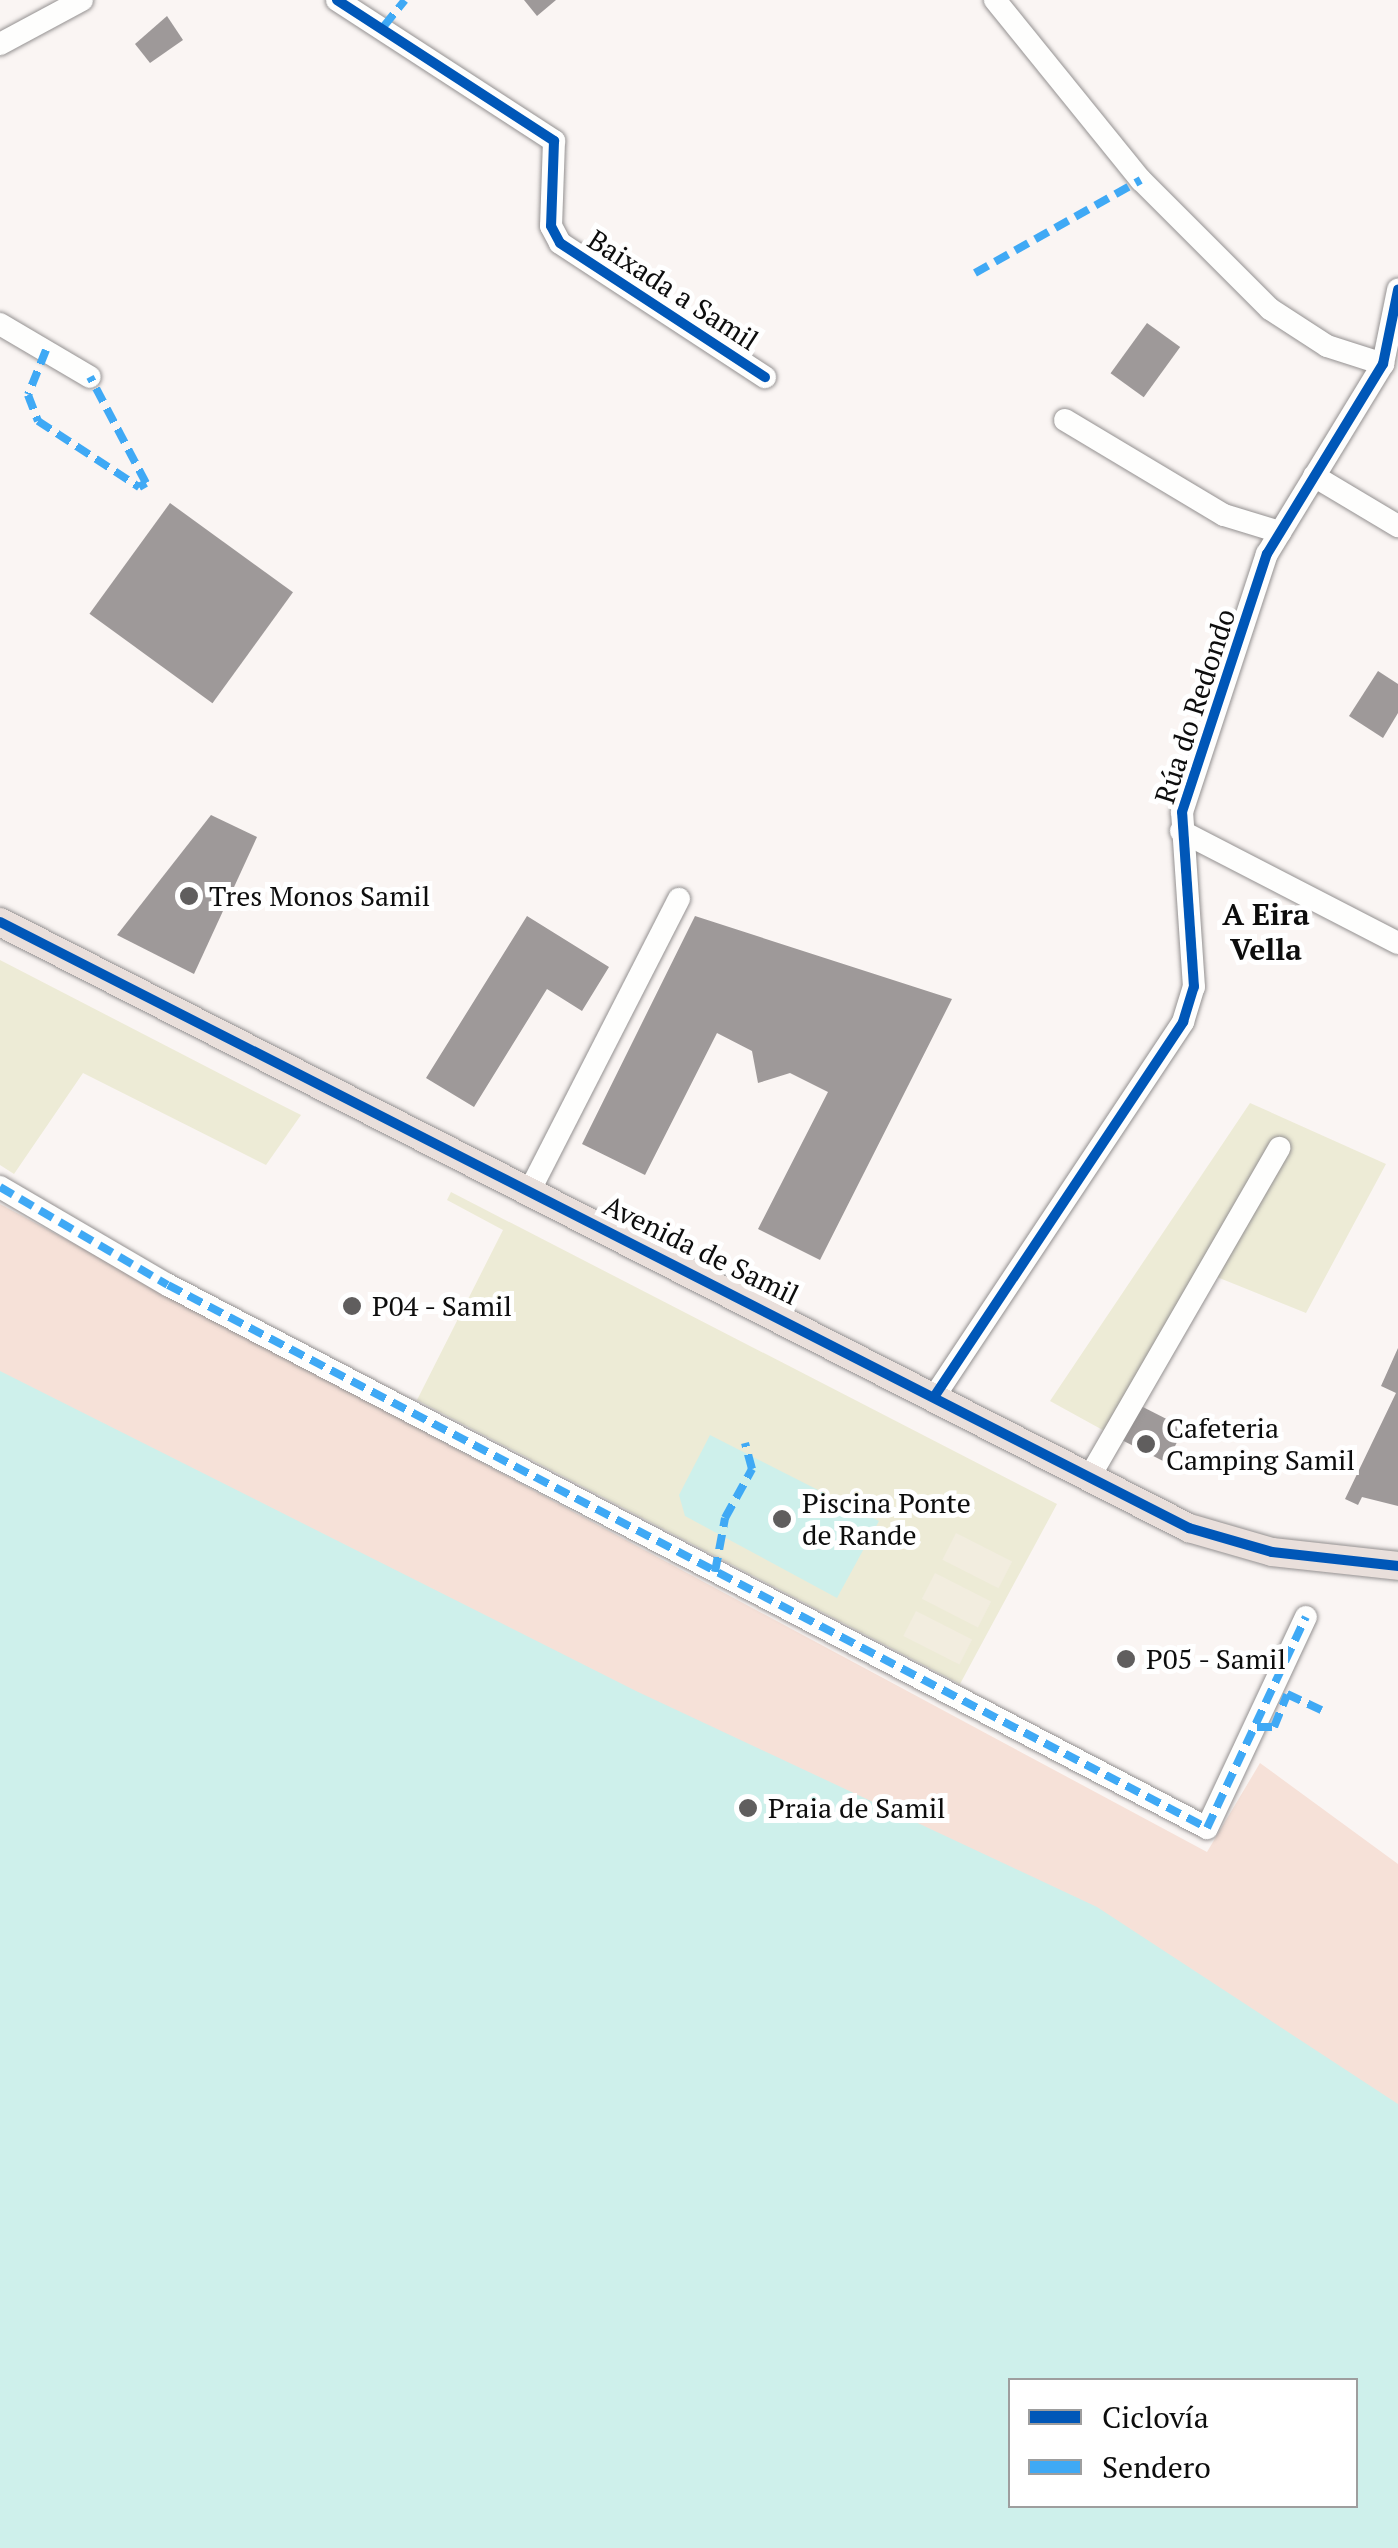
<!DOCTYPE html>
<meta charset="utf-8">
<style>
body{margin:0}
#map{position:relative;width:1398px;height:2548px;overflow:hidden;background:#faf5f3;font-family:"PT Serif",serif}
div>[style]{position:absolute}
.green>*{inset:0;background:#edebd6}
.sand>*{inset:0;background:#f6e1d8}
.pitch>*{inset:0;background:#f2eddf;transform-origin:0 0}
.water>*{inset:0;background:#cef0eb}
.building>*{inset:0;background:#9e9999;transform-origin:0 0}
.roads{filter:drop-shadow(0 0 2px #949191) drop-shadow(0 0 2px #949191)}
.minor>*{height:22px;margin:-11px;padding:0 11px;transform-origin:11px;border-radius:11px;background:#fefefd}
.major>*{height:28px;margin:-14px;padding:0 14px;transform-origin:14px;border-radius:14px;background:#e9dfdb}
.quiet>*{height:8px;margin-top:-4px;transform-origin:0;background:repeating-linear-gradient(90deg,#3fa9f5 0 15px,transparent 0 23px)}
.cycleway>*{height:10px;margin:-5px;padding:0 5px;transform-origin:5px;border-radius:5px;background:#0057b8}
.dots>*{width:28px;height:28px;translate:-50% -50%;box-sizing:border-box;border:5px solid #fff;border-radius:50%}
span{translate:-50% -50%;white-space:nowrap;text-align:center;line-height:1.15;-webkit-text-stroke:10px #fff;paint-order:stroke}
.street-label{font-size:28px;color:#0d0d0d}
.poi-label{font-size:28px;color:#0d0d0d}
.left{translate:0 -50%;text-align:left}
.neighbourhood-label{font-size:30px;color:#0d0d0d;font-weight:700}
.legend{position:absolute;left:1008px;top:2378px;width:350px;height:130px;box-sizing:border-box;background:#fff;border:2px solid #9e9e9e;margin:0;padding:12px 18px;list-style:none;font-size:30px;color:#0d0d0d}
.legend li{display:flex;align-items:center;gap:20px;height:50px}
.legend b{width:50px;border:2px solid #9e9e9e}
</style>
<div id="map">
<div class="green">
<i style="clip-path:polygon(0 960px,238px 1083px,301px 1115px,266px 1165px,83px 1073px,14px 1174px,0 1165px)"></i>
<i style="clip-path:polygon(1250px 1103px,1386px 1164px,1306px 1313px,1212px 1275px,1119px 1439px,1050px 1401px)"></i>
<i style="clip-path:polygon(451px 1192px,1057px 1504px,960px 1684px,417px 1400px,503px 1230px,447px 1200px)"></i>
</div>
<div class="sand">
<i style="clip-path:polygon(0 1204px,1207px 1852px,1260px 1763px,1398px 1864px,1398px 2440px,1356px 2380px,0 1578px)"></i>
</div>
<div class="pitch">
<i style="left:956px;top:1533px;width:63px;height:30px;rotate:27deg"></i>
<i style="left:935px;top:1573px;width:63px;height:29px;rotate:27deg"></i>
<i style="left:916px;top:1611px;width:63px;height:28px;rotate:27deg"></i>
</div>
<div class="water">
<i style="clip-path:polygon(evenodd,0 1371px,636px 1691px,1097px 1907px,1398px 2104px,1398px 2548px,0 2548px,0 1371px,1356px 2380px,1356px 2506px,1011px 2506px,1011px 2380px,1356px 2380px)"></i>
<i style="clip-path:polygon(710px 1435px,879px 1521px,837px 1598px,685px 1516px,679px 1495px)"></i>
</div>
<div class="building">
<i style="clip-path:polygon(524px 0,556px 0,537px 16px)"></i>
<i style="clip-path:polygon(167px 16px,183px 40px,150px 63px,135px 44px)"></i>
<i style="left:1147px;top:323px;width:41px;height:62px;rotate:36deg"></i>
<i style="left:170px;top:503px;width:152px;height:137px;rotate:36deg"></i>
<i style="clip-path:polygon(1378px 671px,1398px 684px,1398px 713px,1383px 738px,1349px 716px)"></i>
<i style="clip-path:polygon(211px 815px,257px 837px,194px 974px,117px 935px)"></i>
<i style="clip-path:polygon(527px 916px,609px 967px,582px 1011px,547px 989px,474px 1107px,426px 1078px)"></i>
<i style="clip-path:polygon(695px 916px,952px 999px,820px 1260px,758px 1229px,828px 1092px,790px 1073px,758px 1083px,752px 1051px,717px 1033px,645px 1175px,582px 1144px)"></i>
<i style="clip-path:polygon(1398px 1348px,1398px 1506px,1362px 1497px,1358px 1505px,1345px 1499px,1396px 1393px,1381px 1386px)"></i>
<i style="left:1137px;top:1404px;width:53px;height:39px;rotate:27deg"></i>
</div>
<div class="roads">
<div class="minor">
<i style="left:337px;top:0;width:259px;rotate:33deg"></i>
<i style="left:554px;top:141px;width:85px;rotate:92deg"></i>
<i style="left:551px;top:226px;width:19px;rotate:62deg"></i>
<i style="left:560px;top:243px;width:245px;rotate:33.2deg"></i>
<i style="left:995px;top:0;width:232px;rotate:51deg"></i>
<i style="left:1141px;top:180px;width:182px;rotate:45deg"></i>
<i style="left:1270px;top:309px;width:68px;rotate:33deg"></i>
<i style="left:1327px;top:346px;width:59px;rotate:17.8deg"></i>
<i style="left:0;top:44px;width:93px;rotate:-28.2deg"></i>
<i style="left:0;top:324px;width:104px;rotate:30.5deg"></i>
<i style="left:1065px;top:420px;width:185px;rotate:30.9deg"></i>
<i style="left:1224px;top:515px;width:59px;rotate:16.9deg"></i>
<i style="left:1314px;top:476px;width:98px;rotate:30.8deg"></i>
<i style="left:1181px;top:831px;width:244px;rotate:27.3deg"></i>
<i style="left:0;top:1187px;width:194px;rotate:30.3deg"></i>
<i style="left:168px;top:1285px;width:1172px;rotate:27.59deg"></i>
<i style="left:1207px;top:1828px;width:233px;rotate:-64.9deg"></i>
<i style="left:530px;top:1190px;width:327px;rotate:-62.9deg"></i>
<i style="left:936px;top:1394px;width:447px;rotate:-56.4deg"></i>
<i style="left:1183px;top:1022px;width:37px;rotate:-73deg"></i>
<i style="left:1194px;top:987px;width:175px;rotate:-93.9deg"></i>
<i style="left:1182px;top:812px;width:272px;rotate:-71.8deg"></i>
<i style="left:1267px;top:554px;width:223px;rotate:-58.6deg"></i>
<i style="left:1383px;top:364px;width:76px;rotate:-78.5deg"></i>
<i style="left:1090px;top:1476px;width:379px;rotate:-60deg"></i>
</div>
<div class="major">
<i style="left:0;top:922px;width:1335px;rotate:27.01deg"></i>
<i style="left:1189px;top:1528px;width:86px;rotate:16.1deg"></i>
<i style="left:1272px;top:1552px;width:127px;rotate:6.3deg"></i>
</div>
</div>
<div class="quiet">
<i style="left:384px;top:26px;width:33px;rotate:-51deg"></i>
<i style="left:975px;top:273px;width:190px;rotate:-29.3deg"></i>
<i style="left:46px;top:350px;width:48px;rotate:111.8deg"></i>
<i style="left:28px;top:395px;width:28px;rotate:69deg"></i>
<i style="left:38px;top:421px;width:121px;rotate:33.2deg"></i>
<i style="left:139px;top:487px;width:8px;rotate:-30deg"></i>
<i style="left:146px;top:483px;width:120px;rotate:-117.8deg"></i>
<i style="left:0;top:1187px;width:194px;rotate:30.3deg"></i>
<i style="left:168px;top:1285px;width:1172px;rotate:27.59deg"></i>
<i style="left:1207px;top:1828px;width:233px;rotate:-64.9deg"></i>
<i style="left:715px;top:1572px;width:55px;rotate:-79.5deg"></i>
<i style="left:725px;top:1518px;width:56px;rotate:-61.1deg"></i>
<i style="left:752px;top:1469px;width:27px;rotate:-105deg"></i>
<i style="left:1257px;top:1727px;width:17px"></i>
<i style="left:1274px;top:1727px;width:35px;rotate:-68deg"></i>
<i style="left:1287px;top:1694px;width:38px;rotate:25deg"></i>
</div>
<div class="cycleway">
<i style="left:337px;top:0;width:259px;rotate:33deg"></i>
<i style="left:554px;top:141px;width:85px;rotate:92deg"></i>
<i style="left:551px;top:226px;width:19px;rotate:62deg"></i>
<i style="left:560px;top:243px;width:245px;rotate:33.2deg"></i>
<i style="left:0;top:922px;width:1335px;rotate:27.01deg"></i>
<i style="left:1189px;top:1528px;width:86px;rotate:16.1deg"></i>
<i style="left:1272px;top:1552px;width:127px;rotate:6.3deg"></i>
<i style="left:936px;top:1394px;width:447px;rotate:-56.4deg"></i>
<i style="left:1183px;top:1022px;width:37px;rotate:-73deg"></i>
<i style="left:1194px;top:987px;width:175px;rotate:-93.9deg"></i>
<i style="left:1182px;top:812px;width:272px;rotate:-71.8deg"></i>
<i style="left:1267px;top:554px;width:223px;rotate:-58.6deg"></i>
<i style="left:1383px;top:364px;width:76px;rotate:-78.5deg"></i>
</div>
<div class="dots">
<i style="left:189px;top:896px;background:#605e5e"></i>
<i style="left:352px;top:1306px;background:#605e5e"></i>
<i style="left:1146px;top:1444px;background:#605e5e"></i>
<i style="left:782px;top:1519px;background:#605e5e"></i>
<i style="left:1126px;top:1659px;background:#605e5e"></i>
<i style="left:748px;top:1808px;background:#605e5e"></i>
</div>
<div class="street-label">
<span style="left:673px;top:290px;rotate:33deg">Baixada a Samil</span>
<span style="left:1195px;top:706px;rotate:-72deg">Rúa do Redondo</span>
<span style="left:701px;top:1250px;rotate:26deg">Avenida de Samil</span>
</div>
<div class="poi-label">
<span class="left" style="left:209px;top:896px">Tres Monos Samil</span>
<span class="left" style="left:372px;top:1306px">P04 - Samil</span>
<span class="left" style="left:1166px;top:1444px">Cafeteria<br>Camping Samil</span>
<span class="left" style="left:802px;top:1519px">Piscina Ponte<br>de Rande</span>
<span class="left" style="left:1146px;top:1659px">P05 - Samil</span>
<span class="left" style="left:768px;top:1808px">Praia de Samil</span>
</div>
<div class="neighbourhood-label">
<span style="left:1266px;top:931px">A Eira<br>Vella</span>
</div>
<ul class="legend">
<li><b style="height:12px;background:#0057b8"></b>Ciclovía</li>
<li><b style="height:12px;background:#3fa9f5"></b>Sendero</li>
</ul>
</div>
